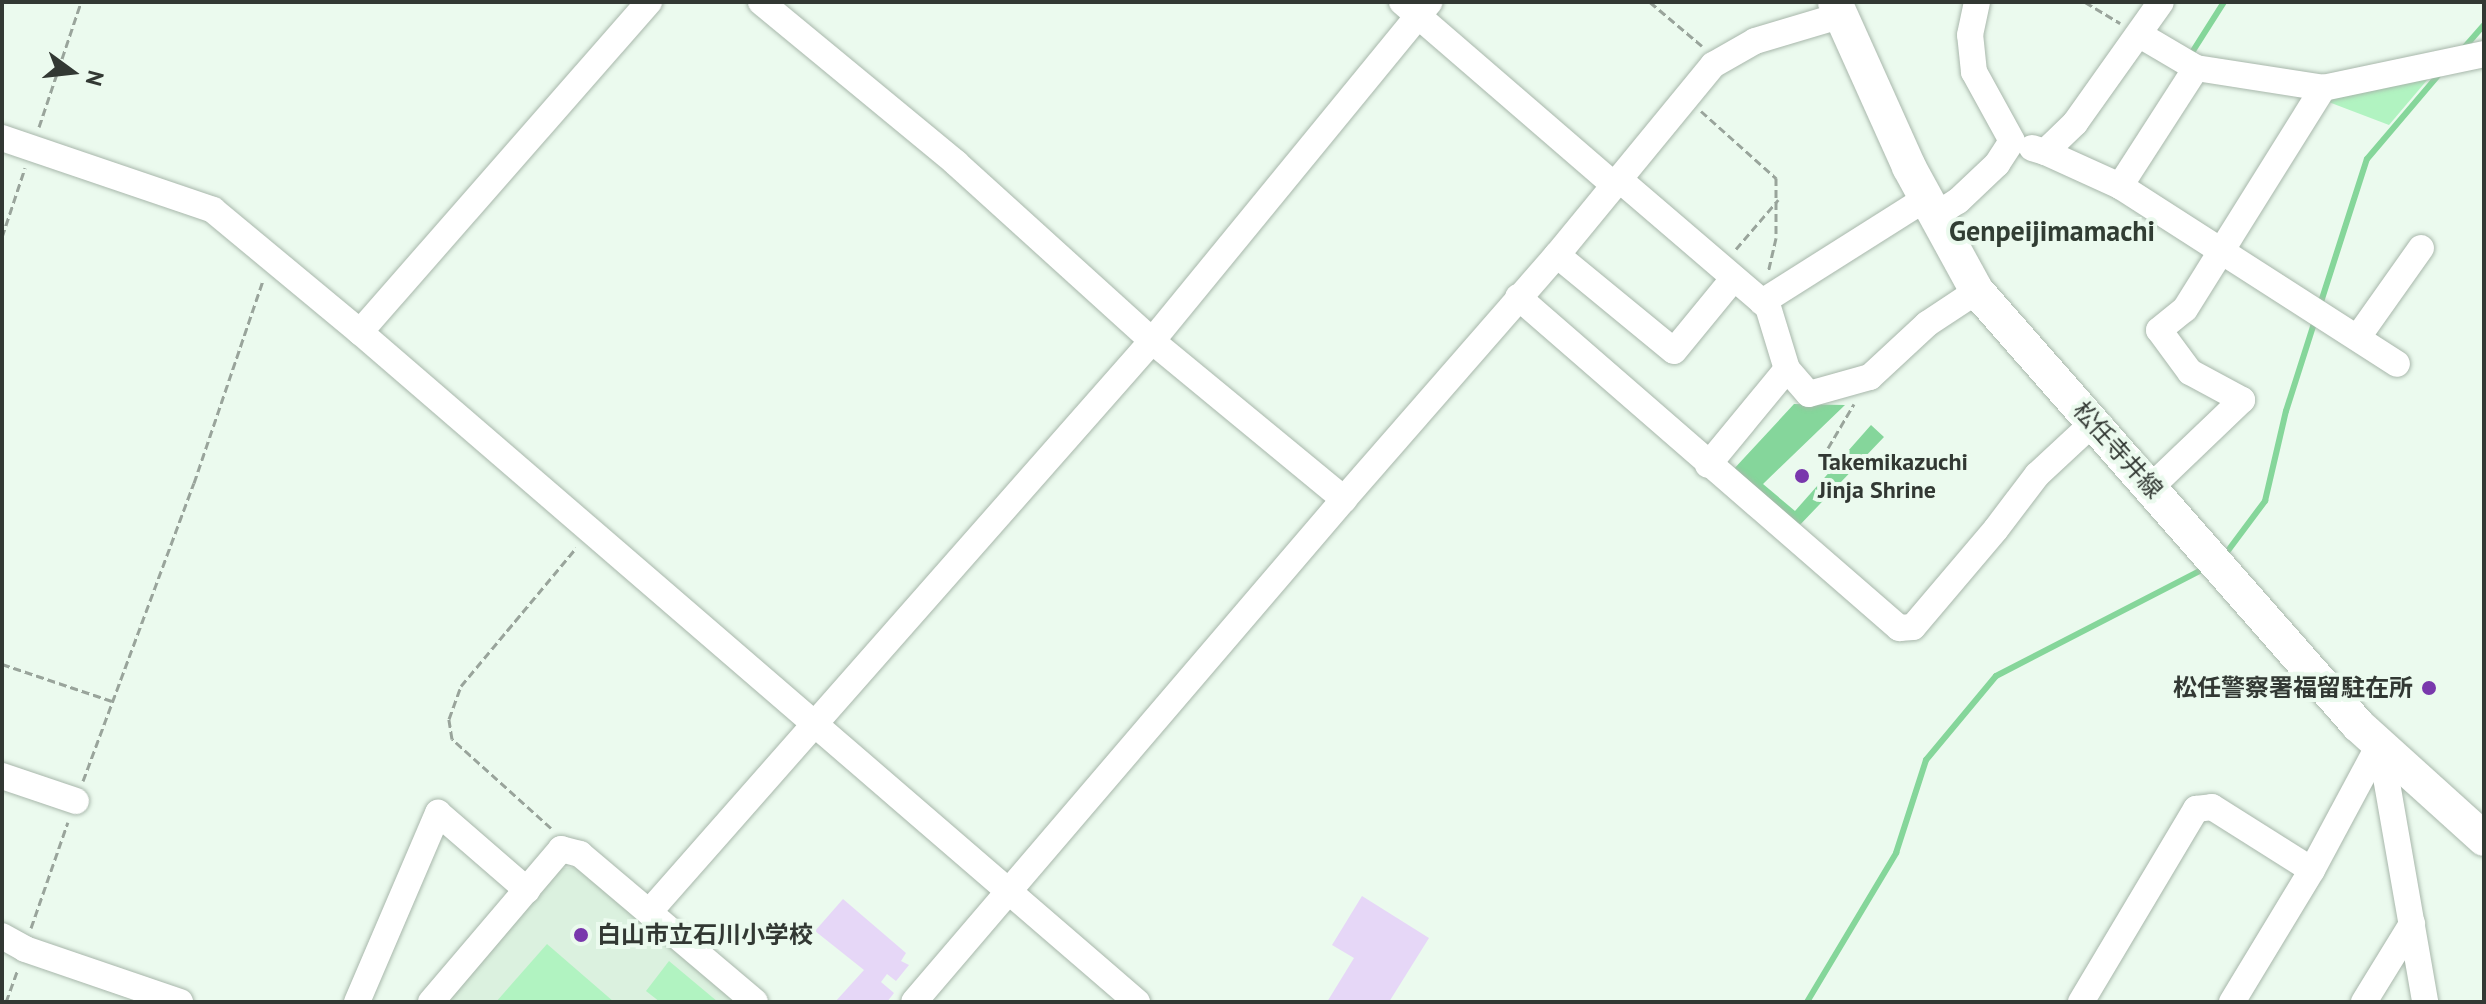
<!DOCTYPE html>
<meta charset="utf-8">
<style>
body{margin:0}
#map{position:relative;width:2486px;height:1004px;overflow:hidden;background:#ebfaee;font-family:"PT Sans","Noto Sans JP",sans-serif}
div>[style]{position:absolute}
.built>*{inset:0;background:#dbf1df}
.green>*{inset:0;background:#b1f3c1}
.forest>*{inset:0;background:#85d69b}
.stream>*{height:6px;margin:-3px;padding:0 3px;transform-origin:3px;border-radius:3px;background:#85d69a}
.building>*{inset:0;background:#e6d7f7}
.path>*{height:3px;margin-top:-1.5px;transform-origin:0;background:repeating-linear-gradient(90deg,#99a49b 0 8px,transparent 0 12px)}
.roads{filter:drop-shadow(0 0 2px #a8b7ab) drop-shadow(0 0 2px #a8b7ab)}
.minor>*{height:26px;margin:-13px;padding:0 13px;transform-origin:13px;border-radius:13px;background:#fff}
.major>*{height:34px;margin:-17px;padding:0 17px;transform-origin:17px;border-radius:17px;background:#fff}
.dots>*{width:22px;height:22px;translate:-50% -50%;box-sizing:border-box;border:4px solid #ebfaee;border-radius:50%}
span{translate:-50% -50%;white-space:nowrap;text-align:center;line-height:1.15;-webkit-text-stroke:8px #ebfaee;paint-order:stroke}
.street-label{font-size:24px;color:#323833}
.poi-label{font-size:24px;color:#323833;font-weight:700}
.left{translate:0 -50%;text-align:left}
.right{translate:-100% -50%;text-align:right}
.quarter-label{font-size:28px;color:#313d33;font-weight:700}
.frame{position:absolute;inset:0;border:4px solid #323833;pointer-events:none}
.north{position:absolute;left:32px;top:32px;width:80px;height:80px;-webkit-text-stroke:6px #ebfaee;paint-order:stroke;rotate:105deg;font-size:22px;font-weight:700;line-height:32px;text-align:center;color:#323833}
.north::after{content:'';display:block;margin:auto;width:28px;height:36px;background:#323833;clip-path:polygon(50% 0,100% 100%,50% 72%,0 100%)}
</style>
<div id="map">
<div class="built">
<i style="clip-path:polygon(583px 867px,736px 1002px,446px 1002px,559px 868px)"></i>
</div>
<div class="green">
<i style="clip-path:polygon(2428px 79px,2389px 125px,2326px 101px,2327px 97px)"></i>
<i style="clip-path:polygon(547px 944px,614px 1002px,496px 1002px)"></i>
<i style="clip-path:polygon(669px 961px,718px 1002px,660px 1002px,646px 991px)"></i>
</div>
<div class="forest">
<i style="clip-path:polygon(1794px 404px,1845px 405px,1763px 484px,1795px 511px,1871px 425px,1884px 437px,1797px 528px,1732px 471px)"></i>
</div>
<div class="stream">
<i style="left:2463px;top:49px;width:32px;rotate:-49deg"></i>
<i style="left:2191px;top:54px;width:62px;rotate:-57.6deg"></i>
<i style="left:2320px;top:305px;width:153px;rotate:-72.2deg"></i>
<i style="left:2367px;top:159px;width:116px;rotate:-49.6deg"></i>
<i style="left:2227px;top:552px;width:64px;rotate:-53.3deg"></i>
<i style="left:2265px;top:501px;width:92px;rotate:-76.9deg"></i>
<i style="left:2286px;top:411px;width:96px;rotate:-72.3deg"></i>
<i style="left:1807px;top:1002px;width:174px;rotate:-59.1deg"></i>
<i style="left:1896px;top:853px;width:98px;rotate:-72.1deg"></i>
<i style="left:1926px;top:760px;width:109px;rotate:-50.2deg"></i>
<i style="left:1996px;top:676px;width:231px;rotate:-27.3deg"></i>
</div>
<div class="building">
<i style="clip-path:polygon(1362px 896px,1429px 938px,1389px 1002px,1327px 1002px,1354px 958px,1332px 945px)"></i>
<i style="clip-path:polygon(843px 899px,906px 953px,901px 961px,909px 965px,896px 981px,887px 974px,881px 982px,894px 993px,887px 1002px,835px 1002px,864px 970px,815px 931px)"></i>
</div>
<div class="path">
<i style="left:1650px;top:2px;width:68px;rotate:40.2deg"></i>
<i style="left:2085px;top:2px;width:41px;rotate:31deg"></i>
<i style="left:1701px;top:111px;width:101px;rotate:41.8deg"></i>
<i style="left:1776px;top:178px;width:60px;rotate:90deg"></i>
<i style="left:1776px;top:238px;width:35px;rotate:103deg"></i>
<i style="left:39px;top:127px;width:132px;rotate:-71.4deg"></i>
<i style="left:2px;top:237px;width:73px;rotate:-71.6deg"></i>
<i style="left:1736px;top:249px;width:65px;rotate:-49.4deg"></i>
<i style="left:1828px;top:448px;width:51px;rotate:-59.4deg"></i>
<i style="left:2px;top:664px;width:116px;rotate:18.6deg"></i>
<i style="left:83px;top:781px;width:318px;rotate:-69.6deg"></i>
<i style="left:194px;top:483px;width:214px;rotate:-71.2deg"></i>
<i style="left:551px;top:828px;width:133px;rotate:-138deg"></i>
<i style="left:452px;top:739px;width:20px;rotate:-99deg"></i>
<i style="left:449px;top:719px;width:35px;rotate:-70deg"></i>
<i style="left:461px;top:686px;width:180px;rotate:-50.2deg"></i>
<i style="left:31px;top:928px;width:112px;rotate:-70.8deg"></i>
<i style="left:6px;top:1002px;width:35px;rotate:-70deg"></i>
</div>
<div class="roads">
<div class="minor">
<i style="left:761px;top:2px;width:253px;rotate:39.5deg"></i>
<i style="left:956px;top:163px;width:265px;rotate:42.2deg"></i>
<i style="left:1152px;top:341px;width:249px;rotate:39.5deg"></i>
<i style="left:1402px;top:2px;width:281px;rotate:40.8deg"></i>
<i style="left:2140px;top:35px;width:65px;rotate:30.5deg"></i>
<i style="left:2196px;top:68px;width:129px;rotate:8.9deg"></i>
<i style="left:2323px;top:88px;width:165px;rotate:-11.9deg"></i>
<i style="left:2px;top:138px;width:223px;rotate:18.8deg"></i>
<i style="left:213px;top:210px;width:191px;rotate:39.7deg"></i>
<i style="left:360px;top:332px;width:1026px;rotate:40.77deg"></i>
<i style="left:2032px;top:148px;width:14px;rotate:17deg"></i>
<i style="left:2045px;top:152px;width:42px;rotate:-44deg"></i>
<i style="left:2075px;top:123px;width:148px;rotate:-54.6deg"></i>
<i style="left:2045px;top:152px;width:82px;rotate:24.4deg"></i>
<i style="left:2120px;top:186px;width:329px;rotate:32.7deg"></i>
<i style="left:1620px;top:180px;width:195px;rotate:40.6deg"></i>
<i style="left:1768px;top:307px;width:65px;rotate:73deg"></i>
<i style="left:1787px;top:369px;width:33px;rotate:49deg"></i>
<i style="left:1809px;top:394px;width:63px;rotate:-15.6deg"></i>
<i style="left:1870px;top:377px;width:78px;rotate:-42.9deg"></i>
<i style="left:1927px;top:324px;width:60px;rotate:-33.4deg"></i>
<i style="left:2120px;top:186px;width:140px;rotate:-57.2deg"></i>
<i style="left:1933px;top:217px;width:30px;rotate:-33deg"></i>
<i style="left:1958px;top:201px;width:54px;rotate:-43.5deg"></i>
<i style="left:1997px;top:164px;width:27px;rotate:-57deg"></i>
<i style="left:2012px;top:141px;width:79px;rotate:-118.8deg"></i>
<i style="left:1974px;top:72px;width:37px;rotate:-96deg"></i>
<i style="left:1970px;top:35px;width:34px;rotate:-78deg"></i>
<i style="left:1557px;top:255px;width:151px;rotate:39.4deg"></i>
<i style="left:1674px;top:351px;width:94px;rotate:-50.6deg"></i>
<i style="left:1518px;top:297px;width:505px;rotate:40.98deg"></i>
<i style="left:1899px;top:628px;width:14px;rotate:-4deg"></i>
<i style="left:1913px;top:627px;width:128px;rotate:-49.7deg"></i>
<i style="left:1996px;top:529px;width:68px;rotate:-52.8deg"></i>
<i style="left:2037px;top:475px;width:76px;rotate:-42.9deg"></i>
<i style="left:1762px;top:302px;width:193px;rotate:-32.3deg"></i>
<i style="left:360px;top:332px;width:439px;rotate:-48.8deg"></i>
<i style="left:2358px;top:337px;width:109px;rotate:-54.7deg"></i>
<i style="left:1708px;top:465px;width:124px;rotate:-50.5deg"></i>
<i style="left:2151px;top:487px;width:126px;rotate:-43.7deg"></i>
<i style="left:2242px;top:400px;width:59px;rotate:-151.7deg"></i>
<i style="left:2190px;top:372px;width:52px;rotate:-126.4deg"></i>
<i style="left:2159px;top:330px;width:33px;rotate:-39deg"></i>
<i style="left:2185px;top:309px;width:261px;rotate:-58deg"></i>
<i style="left:2380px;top:743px;width:263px;rotate:80.1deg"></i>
<i style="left:2px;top:776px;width:78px;rotate:18.7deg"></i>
<i style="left:650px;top:911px;width:760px;rotate:-48.63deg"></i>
<i style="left:1152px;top:341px;width:438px;rotate:-50.7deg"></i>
<i style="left:2px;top:936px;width:26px;rotate:29deg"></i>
<i style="left:25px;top:949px;width:164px;rotate:18.9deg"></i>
<i style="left:357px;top:1002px;width:206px;rotate:-66.8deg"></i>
<i style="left:438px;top:813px;width:118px;rotate:40.9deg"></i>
<i style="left:431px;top:1002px;width:201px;rotate:-49.6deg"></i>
<i style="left:561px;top:849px;width:20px;rotate:15deg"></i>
<i style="left:580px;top:854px;width:229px;rotate:40.2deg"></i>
<i style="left:914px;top:1002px;width:662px;rotate:-49.47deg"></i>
<i style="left:1344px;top:499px;width:324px;rotate:-48.9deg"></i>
<i style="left:1557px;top:255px;width:246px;rotate:-50.6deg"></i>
<i style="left:1713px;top:65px;width:48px;rotate:-29.7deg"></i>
<i style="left:1755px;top:41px;width:91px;rotate:-16.6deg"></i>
<i style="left:2081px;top:1002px;width:225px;rotate:-59.2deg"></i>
<i style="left:2196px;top:809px;width:16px;rotate:-7deg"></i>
<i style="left:2212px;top:807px;width:118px;rotate:32.2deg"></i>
<i style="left:2232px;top:1002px;width:154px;rotate:-58.8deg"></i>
<i style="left:2312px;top:870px;width:144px;rotate:-61.8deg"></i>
<i style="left:2364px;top:1002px;width:92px;rotate:-58.4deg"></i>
</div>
<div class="major">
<i style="left:1835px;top:2px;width:181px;rotate:65.8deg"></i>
<i style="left:1909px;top:167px;width:141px;rotate:61.3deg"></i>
<i style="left:1977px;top:291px;width:578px;rotate:48.72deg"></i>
<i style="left:2358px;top:725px;width:170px;rotate:42.1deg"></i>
</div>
</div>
<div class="dots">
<i style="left:1802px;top:476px;background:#7938ac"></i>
<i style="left:2429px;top:688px;background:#7938ac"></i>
<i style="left:581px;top:935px;background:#7938ac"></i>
</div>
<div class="street-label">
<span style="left:2118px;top:450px;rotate:48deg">松任寺井線</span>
</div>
<div class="poi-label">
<span class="left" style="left:1818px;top:476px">Takemikazuchi<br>Jinja Shrine</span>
<span class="right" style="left:2413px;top:688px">松任警察署福留駐在所</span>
<span class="left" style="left:597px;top:935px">白山市立石川小学校</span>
</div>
<div class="quarter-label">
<span style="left:2052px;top:231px">Genpeijimamachi</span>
</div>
<div class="frame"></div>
<div class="north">N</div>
</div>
